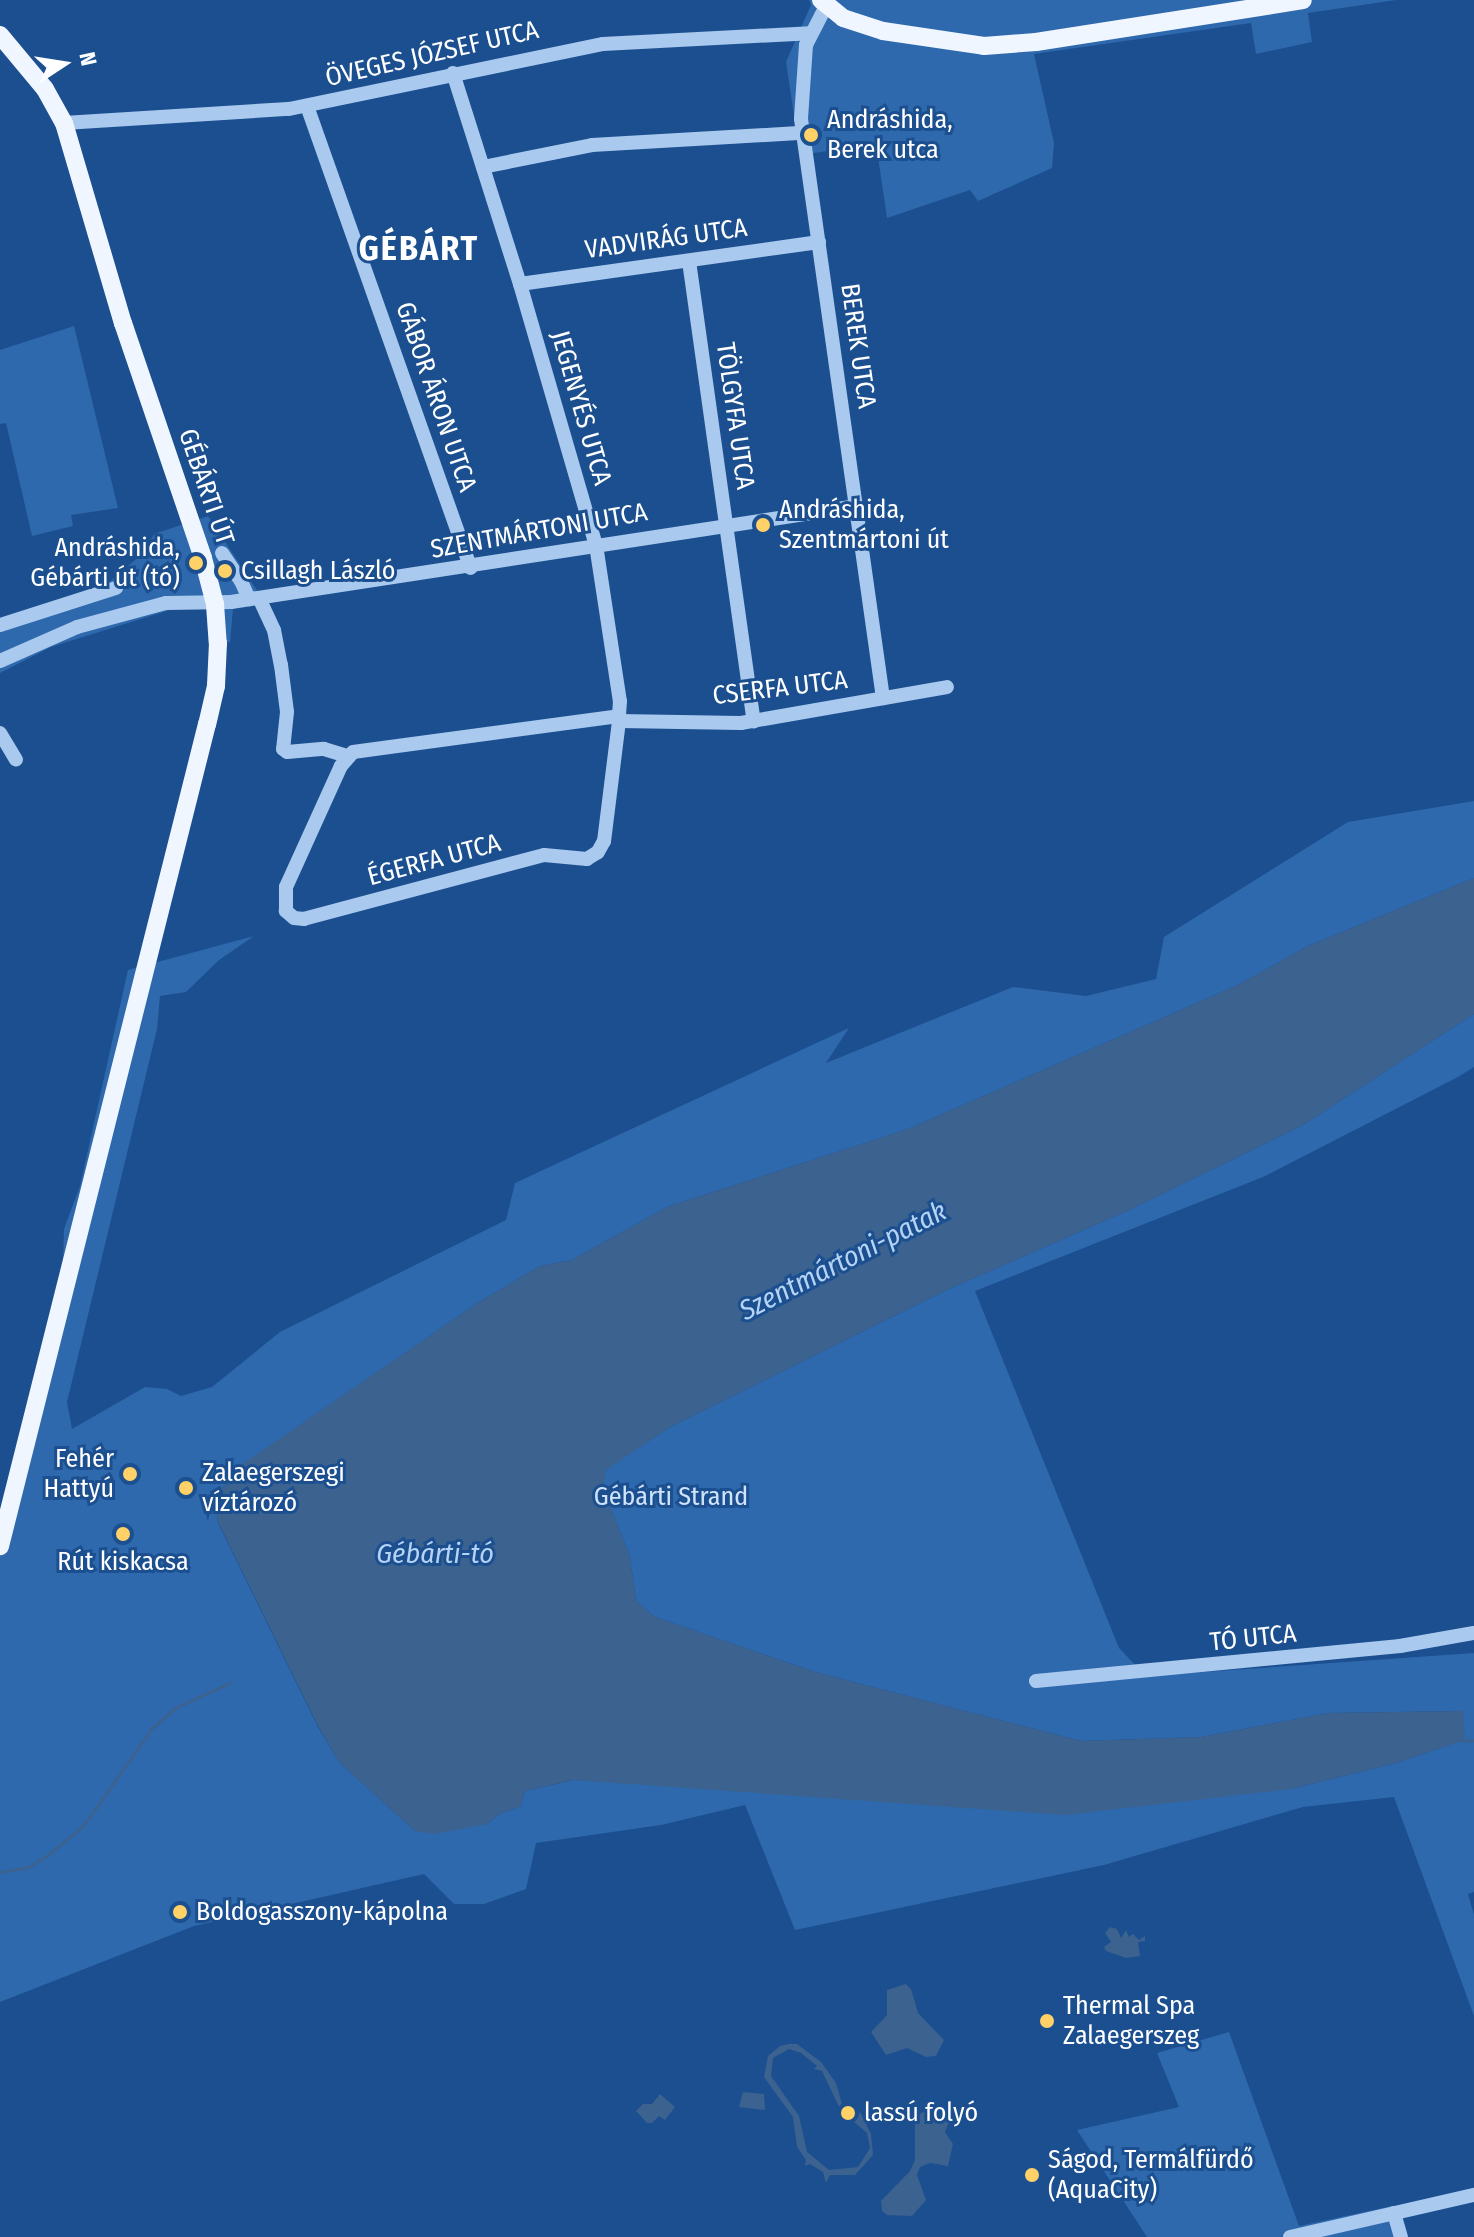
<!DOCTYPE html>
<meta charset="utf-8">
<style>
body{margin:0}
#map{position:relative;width:1474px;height:2237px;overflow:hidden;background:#1b4f8f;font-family:"Fira Sans Condensed",sans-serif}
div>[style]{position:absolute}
.green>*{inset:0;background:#2e69ad}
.water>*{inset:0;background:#3c6290}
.stream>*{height:3px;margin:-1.5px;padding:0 1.5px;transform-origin:1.5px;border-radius:1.5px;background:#3c6290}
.minor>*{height:14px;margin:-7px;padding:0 7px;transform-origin:7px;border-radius:7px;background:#a9c9ee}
.major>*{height:18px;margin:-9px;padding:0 9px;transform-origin:9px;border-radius:9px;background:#f0f6ff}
.dots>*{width:22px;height:22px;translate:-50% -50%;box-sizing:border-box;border:4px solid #1b4f8f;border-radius:50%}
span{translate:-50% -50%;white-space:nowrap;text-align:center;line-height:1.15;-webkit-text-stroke:6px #1b4f8f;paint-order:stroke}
.street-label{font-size:26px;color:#fff}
.poi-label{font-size:26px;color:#fff}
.left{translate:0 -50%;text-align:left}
.right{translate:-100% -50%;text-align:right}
.park-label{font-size:26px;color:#cfe3fa}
.water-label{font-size:28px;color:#b5d3f5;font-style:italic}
.district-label{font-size:34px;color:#fff;font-weight:700;letter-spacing:2px}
.north{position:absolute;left:24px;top:24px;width:80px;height:80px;-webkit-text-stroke:6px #1b4f8f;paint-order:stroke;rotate:78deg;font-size:22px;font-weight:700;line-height:32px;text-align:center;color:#fff}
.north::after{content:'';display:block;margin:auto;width:28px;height:36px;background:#fff;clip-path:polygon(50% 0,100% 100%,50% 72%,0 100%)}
</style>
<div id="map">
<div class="green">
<i style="clip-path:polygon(809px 0,1396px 0,1308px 13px,1312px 42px,1256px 54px,1251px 23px,1034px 54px,1054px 143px,1052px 168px,978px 201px,970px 190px,887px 218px,876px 144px,800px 155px,786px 62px,811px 5px)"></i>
<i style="clip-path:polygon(74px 326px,118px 508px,71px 515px,73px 526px,32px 536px,6px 423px,0 424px,0 350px)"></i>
<i style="clip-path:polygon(208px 516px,266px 604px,233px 609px,230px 642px,209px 644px,206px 608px,173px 609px,51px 647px,0 673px,0 618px,107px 584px,143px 553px,154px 534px)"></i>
<i style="clip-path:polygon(1474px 801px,1474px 878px,1308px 946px,1238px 985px,908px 1129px,667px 1207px,572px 1260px,540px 1266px,479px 1302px,245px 1463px,231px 1483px,214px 1491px,218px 1523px,318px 1727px,340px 1763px,415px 1831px,487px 1824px,501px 1813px,520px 1807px,525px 1791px,574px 1780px,768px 1791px,1291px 1789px,1396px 1763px,1464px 1740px,1462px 1711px,1328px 1713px,1201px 1737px,1081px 1741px,815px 1672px,655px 1617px,636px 1601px,630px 1557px,603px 1488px,605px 1470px,670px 1427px,949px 1289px,1127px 1211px,1303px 1125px,1474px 1014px,1474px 1067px,1458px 1077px,1263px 1177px,975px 1291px,1119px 1648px,1146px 1676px,1474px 1653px,1474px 1892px,1468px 1894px,1474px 1915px,1474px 2016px,1394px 1797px,1303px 1807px,1104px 1865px,795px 1930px,745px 1805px,661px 1825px,536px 1843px,526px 1889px,484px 1904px,454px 1904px,424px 1874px,194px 1926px,0 2002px,0 1513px,63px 1263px,64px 1229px,80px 1186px,128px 970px,254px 936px,219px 960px,186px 992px,160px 996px,157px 1029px,67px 1402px,72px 1429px,145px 1387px,167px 1389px,181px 1396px,212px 1387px,280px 1332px,506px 1220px,515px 1183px,849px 1028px,826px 1063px,1013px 987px,1086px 996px,1156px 979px,1164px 937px,1348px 822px)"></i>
<i style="clip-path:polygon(1229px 2032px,1299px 2226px,1392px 2206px,1402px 2237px,1147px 2237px,1077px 2130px,1179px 2107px,1157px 2053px)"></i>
</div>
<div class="water">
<i style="clip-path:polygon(1474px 878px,1474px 1014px,1303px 1125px,1127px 1211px,949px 1289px,670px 1427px,606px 1470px,603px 1488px,630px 1557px,636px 1601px,655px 1617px,815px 1672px,1081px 1741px,1201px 1737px,1328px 1713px,1463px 1711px,1465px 1740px,1396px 1763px,1291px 1789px,1065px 1815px,573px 1780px,525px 1791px,520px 1807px,501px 1813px,487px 1824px,435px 1834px,415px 1831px,340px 1763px,318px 1726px,218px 1522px,214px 1491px,231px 1483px,244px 1463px,479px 1302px,540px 1266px,572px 1260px,667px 1207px,908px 1129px,1238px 985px,1308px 946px)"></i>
<i style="clip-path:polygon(1110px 1927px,1117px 1929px,1121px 1938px,1126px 1930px,1129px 1937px,1133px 1934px,1139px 1940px,1145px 1936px,1145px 1941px,1138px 1942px,1140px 1956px,1126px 1958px,1106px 1951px,1104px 1947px,1111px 1942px,1105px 1933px)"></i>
<i style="clip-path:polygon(906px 1984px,911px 1989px,918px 2013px,944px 2040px,936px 2056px,926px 2057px,907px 2048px,886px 2055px,871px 2032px,887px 2015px,887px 1990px)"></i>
<i style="clip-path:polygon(evenodd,789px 2044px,797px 2044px,821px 2062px,836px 2083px,842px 2104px,856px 2118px,860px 2112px,871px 2134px,873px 2155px,855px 2175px,830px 2175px,826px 2183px,823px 2172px,810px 2164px,805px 2166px,806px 2160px,797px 2147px,793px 2117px,764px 2077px,768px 2056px,780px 2046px,789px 2044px,789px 2049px,801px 2053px,817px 2066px,814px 2069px,822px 2071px,841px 2111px,867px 2133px,870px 2148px,858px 2167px,829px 2170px,807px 2152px,799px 2116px,771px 2076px,773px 2058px,789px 2049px)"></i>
<i style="clip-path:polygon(743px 2092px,764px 2094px,765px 2110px,739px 2107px)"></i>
<i style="clip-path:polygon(660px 2094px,675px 2107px,665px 2120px,659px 2116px,652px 2123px,647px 2123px,636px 2111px,643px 2104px,652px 2104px)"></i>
<i style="clip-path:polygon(935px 2105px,937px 2111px,946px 2113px,949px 2122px,945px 2132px,953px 2144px,948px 2166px,930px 2163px,920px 2167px,917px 2175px,926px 2200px,912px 2216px,887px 2215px,882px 2211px,881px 2201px,910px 2171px,915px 2160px,915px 2117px)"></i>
</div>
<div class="stream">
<i style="left:1462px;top:1741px;width:12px;rotate:-5deg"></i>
<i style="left:0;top:1872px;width:29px;rotate:-10deg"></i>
<i style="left:29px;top:1867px;width:24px;rotate:-33deg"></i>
<i style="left:49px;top:1854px;width:45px;rotate:-39.6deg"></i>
<i style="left:84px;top:1825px;width:118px;rotate:-55deg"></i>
<i style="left:152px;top:1728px;width:30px;rotate:-41deg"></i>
<i style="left:175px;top:1708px;width:60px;rotate:-24.8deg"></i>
</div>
<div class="minor">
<i style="left:826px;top:6px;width:44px;rotate:117.1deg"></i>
<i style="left:806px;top:45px;width:74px;rotate:93.9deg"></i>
<i style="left:801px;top:119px;width:585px;rotate:81.94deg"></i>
<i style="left:453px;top:73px;width:221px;rotate:72.4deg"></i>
<i style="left:520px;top:284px;width:272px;rotate:73.8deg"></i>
<i style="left:596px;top:545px;width:158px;rotate:81.3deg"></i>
<i style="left:620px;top:701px;width:15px;rotate:94deg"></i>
<i style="left:619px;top:716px;width:5px;rotate:90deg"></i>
<i style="left:619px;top:721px;width:121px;rotate:97.1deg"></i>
<i style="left:604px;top:841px;width:13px;rotate:119deg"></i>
<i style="left:598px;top:852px;width:13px;rotate:148deg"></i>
<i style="left:587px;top:859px;width:43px;rotate:-174.7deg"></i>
<i style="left:544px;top:855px;width:248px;rotate:165.1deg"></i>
<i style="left:304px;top:919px;width:10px;rotate:-174deg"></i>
<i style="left:294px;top:918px;width:11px;rotate:-139deg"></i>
<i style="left:286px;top:911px;width:24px;rotate:-90deg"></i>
<i style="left:286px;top:887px;width:133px;rotate:-65.6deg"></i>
<i style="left:341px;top:766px;width:18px;rotate:-49deg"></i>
<i style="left:353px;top:752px;width:268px;rotate:-7.7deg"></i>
<i style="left:307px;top:106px;width:490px;rotate:70.5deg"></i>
<i style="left:64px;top:123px;width:225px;rotate:-3.6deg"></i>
<i style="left:289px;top:109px;width:321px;rotate:-11.7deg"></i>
<i style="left:603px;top:44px;width:207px;rotate:-3deg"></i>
<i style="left:483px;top:167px;width:111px;rotate:-11.4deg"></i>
<i style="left:592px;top:145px;width:211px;rotate:-3.3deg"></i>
<i style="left:689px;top:261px;width:465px;rotate:82deg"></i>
<i style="left:520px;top:284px;width:302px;rotate:-8deg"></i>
<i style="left:222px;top:553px;width:34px;rotate:56deg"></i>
<i style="left:241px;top:581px;width:20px;rotate:66deg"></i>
<i style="left:259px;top:598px;width:35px;rotate:65deg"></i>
<i style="left:274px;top:630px;width:36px;rotate:79deg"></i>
<i style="left:281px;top:665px;width:47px;rotate:82.7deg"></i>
<i style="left:287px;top:712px;width:37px;rotate:96deg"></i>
<i style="left:283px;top:749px;width:5px;rotate:37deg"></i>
<i style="left:287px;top:752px;width:37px;rotate:-5deg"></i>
<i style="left:324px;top:749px;width:24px;rotate:17deg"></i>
<i style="left:0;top:625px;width:122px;rotate:-17.7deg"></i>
<i style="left:0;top:661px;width:84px;rotate:-23.8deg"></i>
<i style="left:77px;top:627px;width:92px;rotate:-15.1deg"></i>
<i style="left:166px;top:603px;width:65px;rotate:-0.9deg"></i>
<i style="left:231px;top:602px;width:633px;rotate:-8.72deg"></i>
<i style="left:619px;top:721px;width:122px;rotate:0.9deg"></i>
<i style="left:741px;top:723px;width:209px;rotate:-9.9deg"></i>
<i style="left:0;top:733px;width:31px;rotate:59deg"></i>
<i style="left:1036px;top:1681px;width:366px;rotate:-5.5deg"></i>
<i style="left:1400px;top:1646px;width:75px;rotate:-10deg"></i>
<i style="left:1394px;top:2213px;width:25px;rotate:74deg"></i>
<i style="left:1290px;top:2237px;width:189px;rotate:-12.9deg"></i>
</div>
<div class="major">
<i style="left:821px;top:0;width:28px;rotate:39deg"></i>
<i style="left:843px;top:18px;width:42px;rotate:18deg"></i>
<i style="left:883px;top:31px;width:102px;rotate:8.4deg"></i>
<i style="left:984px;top:46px;width:52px;rotate:-4.4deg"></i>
<i style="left:1036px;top:42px;width:270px;rotate:-8.9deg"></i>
<i style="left:0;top:35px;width:70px;rotate:50.2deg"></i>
<i style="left:45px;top:89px;width:39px;rotate:61deg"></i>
<i style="left:64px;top:123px;width:209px;rotate:73.6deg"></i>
<i style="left:123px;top:323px;width:248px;rotate:71.2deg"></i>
<i style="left:203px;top:558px;width:48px;rotate:75.4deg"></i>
<i style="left:215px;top:604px;width:39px;rotate:86deg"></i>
<i style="left:218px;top:643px;width:43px;rotate:92.7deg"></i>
<i style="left:216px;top:686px;width:39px;rotate:103deg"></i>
<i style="left:207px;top:724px;width:848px;rotate:104.13deg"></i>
</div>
<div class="dots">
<i style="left:811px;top:135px;background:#ffd166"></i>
<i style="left:763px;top:525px;background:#ffd166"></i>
<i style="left:196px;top:563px;background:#ffd166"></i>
<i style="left:225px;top:571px;background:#ffd166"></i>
<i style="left:130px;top:1474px;background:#ffd166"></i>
<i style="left:186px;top:1488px;background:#ffd166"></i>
<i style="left:123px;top:1534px;background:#ffd166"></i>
<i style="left:180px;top:1912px;background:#ffd166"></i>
<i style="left:1047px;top:2021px;background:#ffd166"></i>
<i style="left:848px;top:2113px;background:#ffd166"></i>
<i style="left:1032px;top:2175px;background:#ffd166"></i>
</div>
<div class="street-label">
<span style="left:432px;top:54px;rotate:-13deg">ÖVEGES JÓZSEF UTCA</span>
<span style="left:666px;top:239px;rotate:-8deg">VADVIRÁG UTCA</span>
<span style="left:858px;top:346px;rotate:82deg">BEREK UTCA</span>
<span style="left:436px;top:397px;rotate:71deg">GÁBOR ÁRON UTCA</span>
<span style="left:581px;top:408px;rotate:74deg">JEGENYÉS UTCA</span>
<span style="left:735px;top:416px;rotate:82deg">TÖLGYFA UTCA</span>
<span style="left:206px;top:487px;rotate:71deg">GÉBÁRTI ÚT</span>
<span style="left:539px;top:531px;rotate:-10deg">SZENTMÁRTONI UTCA</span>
<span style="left:780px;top:688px;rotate:-7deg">CSERFA UTCA</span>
<span style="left:434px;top:860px;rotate:-15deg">ÉGERFA UTCA</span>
<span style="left:1253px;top:1638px;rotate:-6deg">TÓ UTCA</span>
</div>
<div class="poi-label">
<span class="left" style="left:827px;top:135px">Andráshida,<br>Berek utca</span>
<span class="left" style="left:779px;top:525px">Andráshida,<br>Szentmártoni út</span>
<span class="right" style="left:180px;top:563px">Andráshida,<br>Gébárti út (tó)</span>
<span class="left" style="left:241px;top:571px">Csillagh László</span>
<span class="right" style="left:114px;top:1474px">Fehér<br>Hattyú</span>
<span class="left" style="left:202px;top:1488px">Zalaegerszegi<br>víztározó</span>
<span style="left:123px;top:1562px">Rút kiskacsa</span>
<span class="left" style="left:196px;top:1912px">Boldogasszony-kápolna</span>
<span class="left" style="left:1063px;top:2021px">Thermal Spa<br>Zalaegerszeg</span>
<span class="left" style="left:864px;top:2113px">lassú folyó</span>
<span class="left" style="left:1048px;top:2175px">Ságod, Termálfürdő<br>(AquaCity)</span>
</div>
<div class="park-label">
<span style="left:671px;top:1497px">Gébárti Strand</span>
</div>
<div class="water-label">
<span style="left:843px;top:1261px;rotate:-27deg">Szentmártoni-patak</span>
<span style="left:435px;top:1554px">Gébárti-tó</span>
</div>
<div class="district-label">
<span style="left:419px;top:249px">GÉBÁRT</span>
</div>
<div class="north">N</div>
</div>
